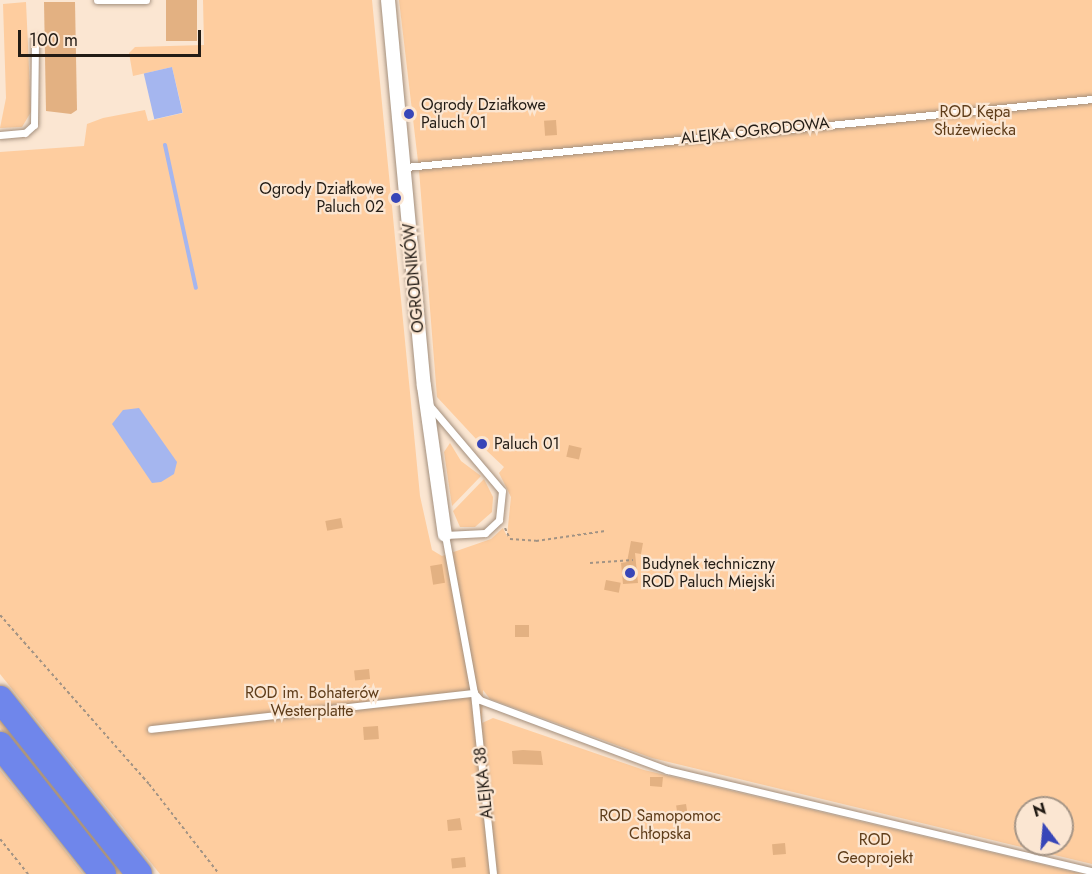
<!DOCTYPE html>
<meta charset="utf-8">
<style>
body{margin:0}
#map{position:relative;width:1092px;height:874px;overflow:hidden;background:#fbe6d2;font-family:Jost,sans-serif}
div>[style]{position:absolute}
.green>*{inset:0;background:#fecd9f}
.water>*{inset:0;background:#a5b6ef;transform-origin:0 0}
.stream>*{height:4px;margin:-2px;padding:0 2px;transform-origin:2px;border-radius:2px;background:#a5b6ef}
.building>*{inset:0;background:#e3b182;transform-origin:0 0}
.path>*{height:2px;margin-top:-1px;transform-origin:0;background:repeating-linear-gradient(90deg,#a29384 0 3px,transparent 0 6px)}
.roads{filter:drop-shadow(0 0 2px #a38f7d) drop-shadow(0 0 2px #a38f7d)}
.lane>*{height:7px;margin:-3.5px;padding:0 3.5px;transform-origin:3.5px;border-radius:3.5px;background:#fff}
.street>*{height:14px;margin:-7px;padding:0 7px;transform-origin:7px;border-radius:7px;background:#fff}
.highway>*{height:26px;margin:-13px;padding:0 13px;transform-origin:13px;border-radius:13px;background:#6f86eb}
.dots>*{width:16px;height:16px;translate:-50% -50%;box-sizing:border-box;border:3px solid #fbe6d2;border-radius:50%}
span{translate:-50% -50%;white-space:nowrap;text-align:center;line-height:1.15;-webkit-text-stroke:4.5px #fbe6d2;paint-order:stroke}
.poi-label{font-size:16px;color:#231c15}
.left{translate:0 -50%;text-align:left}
.right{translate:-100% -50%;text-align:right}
.park-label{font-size:16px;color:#5f3d1a}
.street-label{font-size:16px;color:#231c15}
.north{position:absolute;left:1014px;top:796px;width:60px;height:60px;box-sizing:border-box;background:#fbe6d2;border:2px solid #a59586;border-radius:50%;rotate:344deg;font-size:16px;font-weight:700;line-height:24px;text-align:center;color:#231c15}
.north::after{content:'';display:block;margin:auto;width:21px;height:27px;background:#3846b8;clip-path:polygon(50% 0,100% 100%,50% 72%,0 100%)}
.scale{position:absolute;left:18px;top:30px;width:183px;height:27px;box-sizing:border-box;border:3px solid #231c15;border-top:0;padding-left:8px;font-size:18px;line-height:21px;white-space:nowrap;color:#231c15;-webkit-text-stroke:4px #fbe6d2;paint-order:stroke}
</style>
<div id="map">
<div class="green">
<i style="clip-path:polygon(evenodd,203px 0,372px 0,420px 496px,432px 550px,442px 556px,491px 539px,503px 528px,507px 536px,511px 497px,499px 473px,504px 467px,486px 450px,489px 446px,481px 437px,477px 440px,437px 397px,419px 170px,399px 0,1092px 0,1092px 864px,652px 758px,490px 699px,483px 690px,482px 723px,493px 718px,644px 770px,1082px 874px,160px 874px,0 674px,0 152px,84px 146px,87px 124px,103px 118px,145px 110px,148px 121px,183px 113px,172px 67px,133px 76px,129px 53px,135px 47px,204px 45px,203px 0,1026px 808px,1062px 808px,1062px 844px,1026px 844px,1026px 808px)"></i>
<i style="clip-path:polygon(26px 2px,31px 112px,22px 127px,0 128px,6px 98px,3px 4px)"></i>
<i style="clip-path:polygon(450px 443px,461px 461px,481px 476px,452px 506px,444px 452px)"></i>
<i style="clip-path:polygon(484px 479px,493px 497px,492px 512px,475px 527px,460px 527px,453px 511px)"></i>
<i style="clip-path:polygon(0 717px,125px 874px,117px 874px,0 728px)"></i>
<i style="clip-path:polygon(0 770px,59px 843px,83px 874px,0 874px)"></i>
</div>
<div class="water">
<i style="left:172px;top:67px;width:47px;height:29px;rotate:77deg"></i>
<i style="clip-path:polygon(139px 408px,177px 462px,174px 474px,161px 482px,152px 483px,112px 424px,123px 410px)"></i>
</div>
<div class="stream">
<i style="left:165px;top:145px;width:146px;rotate:77.8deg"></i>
</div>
<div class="building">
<i style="left:166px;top:0;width:31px;height:41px"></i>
<i style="clip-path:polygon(44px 2px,75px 2px,77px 110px,71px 114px,46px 111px)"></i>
<i style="left:556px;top:120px;width:15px;height:12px;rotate:86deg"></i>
<i style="left:569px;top:445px;width:13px;height:12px;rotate:13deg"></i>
<i style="left:341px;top:518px;width:10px;height:16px;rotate:79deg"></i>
<i style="clip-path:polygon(631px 541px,643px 543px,641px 554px,635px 553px,638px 583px,623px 584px,621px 563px,627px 562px)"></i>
<i style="left:442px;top:564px;width:19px;height:12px;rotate:81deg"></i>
<i style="left:606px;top:580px;width:15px;height:10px;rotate:11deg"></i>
<i style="left:515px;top:625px;width:14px;height:12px"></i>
<i style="left:369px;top:669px;width:10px;height:15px;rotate:84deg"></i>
<i style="left:378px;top:726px;width:13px;height:15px;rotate:86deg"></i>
<i style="clip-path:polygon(523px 750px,541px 751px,543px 765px,513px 764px,512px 751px)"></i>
<i style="clip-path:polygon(650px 777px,663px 777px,662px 787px,650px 786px)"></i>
<i style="left:686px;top:804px;width:12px;height:10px;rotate:81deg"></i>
<i style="clip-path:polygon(460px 818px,462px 830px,448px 831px,447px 820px)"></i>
<i style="left:785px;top:843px;width:11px;height:13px;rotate:85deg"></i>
<i style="left:465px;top:857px;width:10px;height:14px;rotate:84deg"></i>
</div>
<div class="path">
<i style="left:505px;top:528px;width:12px;rotate:66deg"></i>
<i style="left:510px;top:539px;width:26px;rotate:4deg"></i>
<i style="left:536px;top:541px;width:70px;rotate:-8.2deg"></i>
<i style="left:590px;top:563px;width:43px;rotate:-4deg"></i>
<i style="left:0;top:615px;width:225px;rotate:48.6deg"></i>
<i style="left:149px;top:784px;width:114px;rotate:52.1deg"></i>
<i style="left:0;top:839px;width:45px;rotate:51.3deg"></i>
</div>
<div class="roads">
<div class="lane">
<i style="left:97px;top:0;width:49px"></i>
<i style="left:0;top:135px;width:25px;rotate:-5deg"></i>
<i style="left:25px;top:133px;width:12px;rotate:-42deg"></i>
<i style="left:34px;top:125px;width:87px;rotate:-89.3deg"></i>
<i style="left:406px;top:167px;width:689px;rotate:-5.66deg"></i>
<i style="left:430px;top:406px;width:111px;rotate:49.7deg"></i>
<i style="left:502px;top:491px;width:29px;rotate:96deg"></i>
<i style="left:499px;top:520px;width:19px;rotate:137deg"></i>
<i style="left:485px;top:533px;width:40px;rotate:177.1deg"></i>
<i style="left:445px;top:535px;width:161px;rotate:79.6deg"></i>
<i style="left:474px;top:693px;width:9px;rotate:49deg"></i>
<i style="left:480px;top:700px;width:200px;rotate:20.5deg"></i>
<i style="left:667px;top:770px;width:437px;rotate:13.4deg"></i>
<i style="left:151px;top:729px;width:325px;rotate:-6.4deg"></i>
<i style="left:474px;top:693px;width:182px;rotate:84deg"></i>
</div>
<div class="street">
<i style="left:388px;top:0;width:388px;rotate:84.7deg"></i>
<i style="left:424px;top:386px;width:150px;rotate:82deg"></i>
</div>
<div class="highway">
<i style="left:0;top:699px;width:223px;rotate:51.5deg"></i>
<i style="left:0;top:745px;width:165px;rotate:51.4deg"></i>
</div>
</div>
<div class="dots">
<i style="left:409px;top:114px;background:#3846b8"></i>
<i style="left:396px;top:198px;background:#3846b8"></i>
<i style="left:482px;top:444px;background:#3846b8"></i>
<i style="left:630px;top:573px;background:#3846b8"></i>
</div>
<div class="poi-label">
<span class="left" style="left:421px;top:114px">Ogrody Działkowe<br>Paluch 01</span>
<span class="right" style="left:384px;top:198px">Ogrody Działkowe<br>Paluch 02</span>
<span class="left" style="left:494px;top:444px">Paluch 01</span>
<span class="left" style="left:642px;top:573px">Budynek techniczny<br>ROD Paluch Miejski</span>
</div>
<div class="park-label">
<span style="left:975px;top:121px">ROD Kępa<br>Służewiecka</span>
<span style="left:312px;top:702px">ROD im. Bohaterów<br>Westerplatte</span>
<span style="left:660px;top:825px">ROD Samopomoc<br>Chłopska</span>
<span style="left:875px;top:849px">ROD<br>Geoprojekt</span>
</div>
<div class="street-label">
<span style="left:755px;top:131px;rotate:-6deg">ALEJKA OGRODOWA</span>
<span style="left:414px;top:278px;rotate:-95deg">OGRODNIKÓW</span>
<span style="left:484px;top:783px;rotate:-96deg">ALEJKA 38</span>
</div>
<div class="north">N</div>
<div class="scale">100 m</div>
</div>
